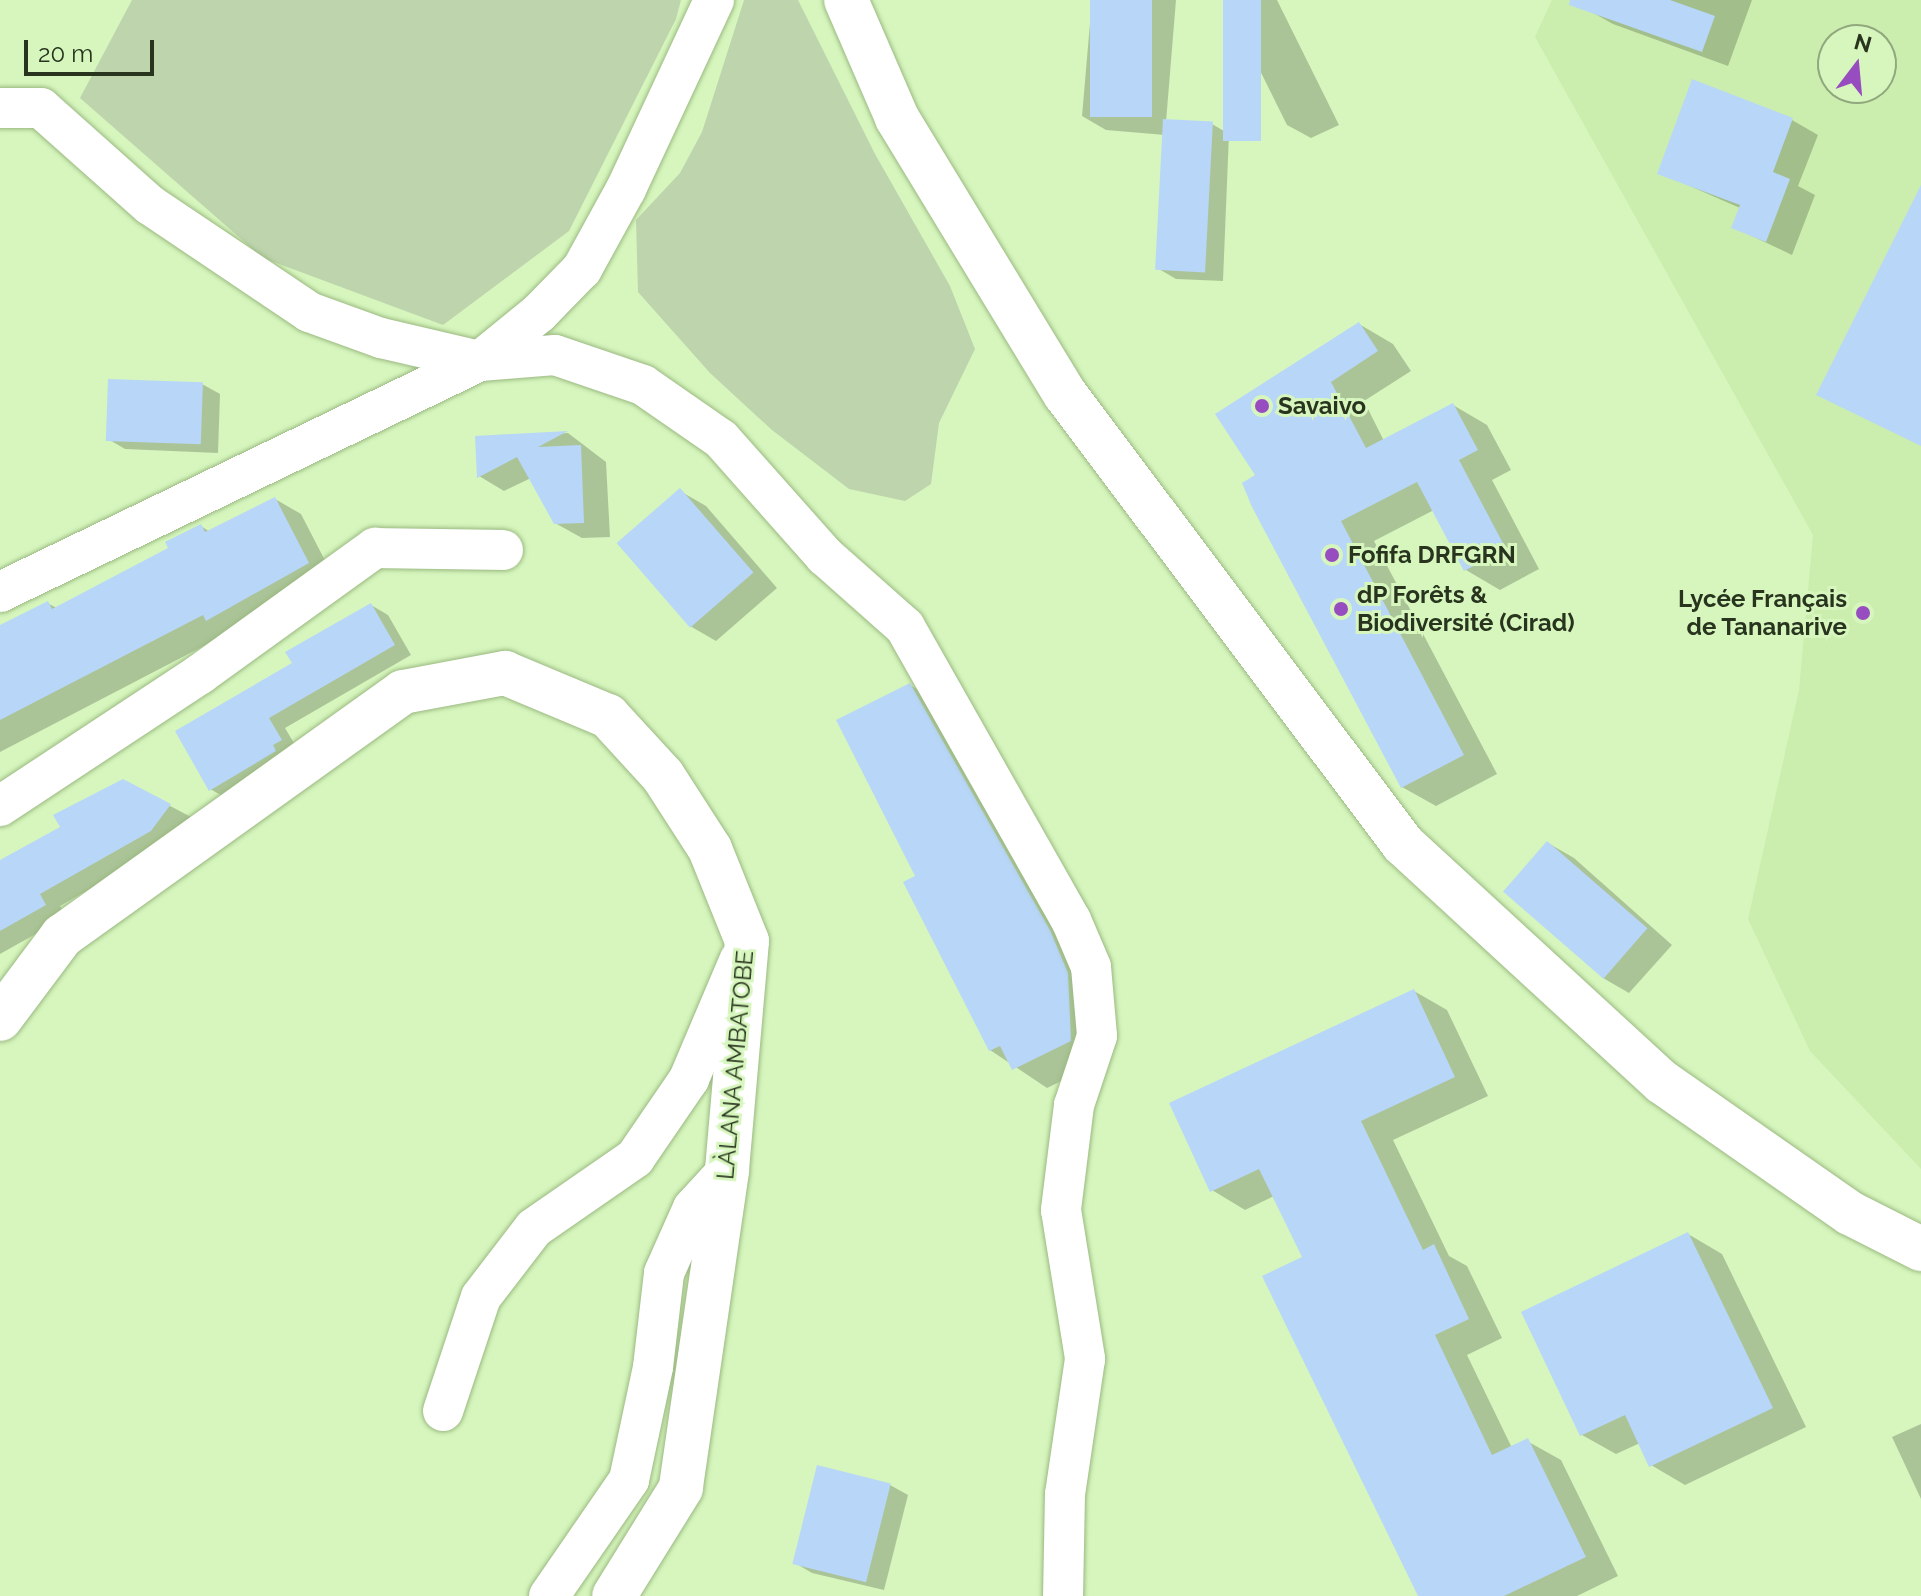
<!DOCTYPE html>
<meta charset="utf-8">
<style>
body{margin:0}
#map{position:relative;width:1921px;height:1596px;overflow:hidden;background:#d6f6bd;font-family:Raleway,sans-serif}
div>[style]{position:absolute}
.built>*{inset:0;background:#cbeeae}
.green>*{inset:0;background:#bed4ad}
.shadow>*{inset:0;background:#0003}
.building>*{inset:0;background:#b8d6f8;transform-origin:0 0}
.roads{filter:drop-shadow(0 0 2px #9bb982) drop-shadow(0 0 2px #9bb982)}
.minor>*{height:40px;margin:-20px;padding:0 20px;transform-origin:20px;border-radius:20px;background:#fff}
.tertiary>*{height:44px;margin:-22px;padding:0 22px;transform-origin:22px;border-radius:22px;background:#fff}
.dots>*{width:22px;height:22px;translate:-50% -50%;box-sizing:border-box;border:4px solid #d6f6bd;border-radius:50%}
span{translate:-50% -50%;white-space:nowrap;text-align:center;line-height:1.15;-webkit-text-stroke:6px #d6f6bd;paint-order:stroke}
.poi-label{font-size:24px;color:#28341e;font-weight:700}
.left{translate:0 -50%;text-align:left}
.right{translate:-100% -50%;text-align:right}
.street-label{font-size:24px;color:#28341e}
.north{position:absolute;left:1817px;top:24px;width:80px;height:80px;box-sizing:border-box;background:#d6f6bd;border:2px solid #90a87d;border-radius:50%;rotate:16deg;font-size:22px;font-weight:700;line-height:32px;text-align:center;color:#28341e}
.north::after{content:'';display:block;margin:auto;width:28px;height:36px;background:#974dc0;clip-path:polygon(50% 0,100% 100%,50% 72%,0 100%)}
.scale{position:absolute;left:24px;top:40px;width:130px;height:36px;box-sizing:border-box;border:4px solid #28341e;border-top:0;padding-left:10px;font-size:24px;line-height:28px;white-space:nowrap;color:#28341e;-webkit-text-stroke:6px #d6f6bd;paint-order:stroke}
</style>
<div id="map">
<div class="built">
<i style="clip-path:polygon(evenodd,1552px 0,1921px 0,1921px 1169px,1810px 1051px,1748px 919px,1799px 690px,1813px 535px,1535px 37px,1552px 0,1833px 40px,1881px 40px,1881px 88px,1833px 88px,1833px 40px)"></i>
</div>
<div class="green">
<i style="clip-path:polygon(132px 0,681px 0,676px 19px,569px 231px,443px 325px,263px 258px,80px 98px)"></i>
<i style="clip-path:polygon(744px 0,798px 0,875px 154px,950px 286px,975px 349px,939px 423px,931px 484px,905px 501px,849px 489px,772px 430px,710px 373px,638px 292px,636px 220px,680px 173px,702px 132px)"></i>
</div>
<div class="shadow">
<i style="clip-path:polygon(1092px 0,1176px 0,1166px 122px,1212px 124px,1229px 134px,1223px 281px,1176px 279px,1159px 269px,1165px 135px,1106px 130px,1082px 116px)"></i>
<i style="clip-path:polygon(1225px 0,1277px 0,1339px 125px,1311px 138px,1287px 125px)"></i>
<i style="clip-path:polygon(1591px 0,1752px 0,1728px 66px,1613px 24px,1588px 10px)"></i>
<i style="clip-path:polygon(1792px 120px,1818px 135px,1798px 186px,1815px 195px,1792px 255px,1733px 227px,1740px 208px,1660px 173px)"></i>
<i style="clip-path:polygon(1359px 324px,1393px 344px,1411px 371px,1364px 401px,1384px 441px,1453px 405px,1487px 425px,1511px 470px,1492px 480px,1539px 569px,1500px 590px,1466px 570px,1434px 510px,1374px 541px,1497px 774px,1436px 806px,1402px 787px,1258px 476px)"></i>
<i style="clip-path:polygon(202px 384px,220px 394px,218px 453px,125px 449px,108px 439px)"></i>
<i style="clip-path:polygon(568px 433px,606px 462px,610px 537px,582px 538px,555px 523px,531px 478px,504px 491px,479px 476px,477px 438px)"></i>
<i style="clip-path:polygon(680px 491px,706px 506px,777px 588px,716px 641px,690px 626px,618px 544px)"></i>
<i style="clip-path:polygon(275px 499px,301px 514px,334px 578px,0 752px,0 633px,47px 603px,57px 608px,171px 549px,201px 526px,210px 532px)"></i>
<i style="clip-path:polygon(371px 605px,388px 615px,411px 655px,285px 728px,298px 750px,228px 799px,210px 789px,294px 664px)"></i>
<i style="clip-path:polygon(910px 685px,944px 705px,1102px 993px,1105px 1060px,1047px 1088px,990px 1050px,918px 877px)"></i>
<i style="clip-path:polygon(123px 781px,191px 817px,172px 842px,60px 906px,66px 917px,0 954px,0 863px,63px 828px)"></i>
<i style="clip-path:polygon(1548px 843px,1574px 858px,1672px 945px,1629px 993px,1603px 978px)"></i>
<i style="clip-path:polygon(1414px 991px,1447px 1010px,1488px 1096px,1393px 1140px,1449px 1256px,1467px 1266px,1502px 1338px,1467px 1355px,1512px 1448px,1527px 1441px,1561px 1460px,1618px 1576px,1577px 1596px,1420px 1596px,1305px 1258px,1274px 1196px,1245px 1210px,1212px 1190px)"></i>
<i style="clip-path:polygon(1688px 1234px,1722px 1254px,1806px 1427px,1685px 1485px,1651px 1465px,1640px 1443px,1616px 1454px,1582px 1435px)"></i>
<i style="clip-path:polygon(1921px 1424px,1921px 1499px,1892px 1437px)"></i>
<i style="clip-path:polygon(890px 1485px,908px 1495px,884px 1590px,812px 1573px,795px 1563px)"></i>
</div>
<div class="building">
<i style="left:1090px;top:0;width:62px;height:117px"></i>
<i style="left:1223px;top:0;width:38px;height:141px"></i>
<i style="clip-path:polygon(1570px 0,1670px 0,1715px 16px,1702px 52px,1569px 5px)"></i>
<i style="clip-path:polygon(1692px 79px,1793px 118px,1773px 172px,1790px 179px,1766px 242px,1731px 228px,1740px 205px,1657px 174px)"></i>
<i style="left:1163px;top:119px;width:50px;height:151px;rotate:3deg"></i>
<i style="clip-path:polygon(1921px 185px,1921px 446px,1816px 395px)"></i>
<i style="clip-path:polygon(1359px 322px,1378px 351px,1331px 382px,1366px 448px,1453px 403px,1478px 450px,1459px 460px,1506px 549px,1464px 571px,1417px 482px,1341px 521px,1464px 755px,1401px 788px,1252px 507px,1242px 483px,1255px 475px,1215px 414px)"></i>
<i style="left:108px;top:379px;width:95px;height:62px;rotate:2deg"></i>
<i style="clip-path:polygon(568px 431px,538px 447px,581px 445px,584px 523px,554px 524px,517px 457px,477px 478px,475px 436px)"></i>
<i style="left:680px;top:488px;width:112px;height:84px;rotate:49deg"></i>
<i style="clip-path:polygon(275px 497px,309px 563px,206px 621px,203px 615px,0 720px,0 625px,48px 601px,52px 609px,168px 548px,165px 542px,201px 524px,205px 532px)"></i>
<i style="clip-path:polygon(371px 603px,395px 645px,269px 718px,282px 740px,273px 745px,276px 751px,209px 791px,175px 731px,292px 663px,285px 652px)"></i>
<i style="clip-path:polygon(910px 683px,1050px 930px,1068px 973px,1071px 1041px,1012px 1070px,1000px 1046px,989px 1051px,903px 882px,915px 876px,836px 720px)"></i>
<i style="clip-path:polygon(123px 779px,171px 804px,151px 831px,40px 894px,46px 905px,0 931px,0 860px,60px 827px,53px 815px)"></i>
<i style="left:1547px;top:841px;width:133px;height:67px;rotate:41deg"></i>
<i style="clip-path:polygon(1414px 989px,1455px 1077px,1361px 1121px,1423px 1250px,1434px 1244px,1469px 1319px,1435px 1335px,1492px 1455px,1528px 1438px,1586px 1557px,1504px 1596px,1418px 1596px,1262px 1276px,1302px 1257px,1259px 1169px,1210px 1192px,1169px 1103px)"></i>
<i style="clip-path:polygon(1688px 1232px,1773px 1408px,1649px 1467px,1625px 1415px,1580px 1436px,1521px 1312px)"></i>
<i style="left:817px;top:1465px;width:76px;height:102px;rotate:14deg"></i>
</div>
<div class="roads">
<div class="minor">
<i style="left:0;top:108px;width:41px"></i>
<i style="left:41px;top:108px;width:146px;rotate:41.7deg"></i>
<i style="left:150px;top:205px;width:192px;rotate:33.9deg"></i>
<i style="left:309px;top:312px;width:77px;rotate:19.9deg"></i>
<i style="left:381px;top:338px;width:102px;rotate:13.1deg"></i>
<i style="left:480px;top:361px;width:76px;rotate:-39.1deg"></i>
<i style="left:539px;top:313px;width:62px;rotate:-45.7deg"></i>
<i style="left:582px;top:269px;width:91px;rotate:-61.2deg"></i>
<i style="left:626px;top:189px;width:208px;rotate:-65deg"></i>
<i style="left:0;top:592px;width:533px;rotate:-25.7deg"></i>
<i style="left:480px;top:361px;width:75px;rotate:-4.6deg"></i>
<i style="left:555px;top:355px;width:93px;rotate:18.8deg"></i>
<i style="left:643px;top:385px;width:95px;rotate:34.7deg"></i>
<i style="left:721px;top:439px;width:157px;rotate:48.4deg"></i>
<i style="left:825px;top:556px;width:107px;rotate:41.6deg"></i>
<i style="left:905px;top:627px;width:337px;rotate:60.5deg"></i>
<i style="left:1071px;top:920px;width:51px;rotate:66.9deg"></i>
<i style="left:1091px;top:967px;width:69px;rotate:85deg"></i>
<i style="left:1097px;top:1036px;width:73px;rotate:108.4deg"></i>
<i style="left:1074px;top:1105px;width:106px;rotate:97.1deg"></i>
<i style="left:1061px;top:1210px;width:151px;rotate:80.8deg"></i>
<i style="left:1085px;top:1359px;width:136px;rotate:98.4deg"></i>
<i style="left:1065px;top:1494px;width:102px;rotate:91.1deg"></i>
<i style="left:0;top:806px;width:240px;rotate:-33.4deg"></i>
<i style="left:200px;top:674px;width:216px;rotate:-35.8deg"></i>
<i style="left:375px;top:548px;width:128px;rotate:0.9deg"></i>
<i style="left:443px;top:1411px;width:120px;rotate:-71.6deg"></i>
<i style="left:481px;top:1297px;width:87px;rotate:-52.5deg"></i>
<i style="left:534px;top:1228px;width:123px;rotate:-34.7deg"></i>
<i style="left:635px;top:1158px;width:96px;rotate:-55.6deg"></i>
<i style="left:689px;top:1079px;width:130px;rotate:-67deg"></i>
<i style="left:549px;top:1596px;width:141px;rotate:-55.4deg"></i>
<i style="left:629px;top:1480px;width:116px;rotate:-78deg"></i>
<i style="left:653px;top:1367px;width:95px;rotate:-83.3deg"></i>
<i style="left:664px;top:1273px;width:71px;rotate:-66deg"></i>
<i style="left:693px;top:1208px;width:50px;rotate:-47.4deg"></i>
</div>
<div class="tertiary">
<i style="left:846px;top:0;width:129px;rotate:66.6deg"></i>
<i style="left:897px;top:118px;width:323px;rotate:58.7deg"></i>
<i style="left:1065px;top:394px;width:563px;rotate:53.09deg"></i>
<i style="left:1403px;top:844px;width:352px;rotate:42.6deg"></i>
<i style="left:1662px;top:1082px;width:229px;rotate:34.9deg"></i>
<i style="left:1850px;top:1213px;width:80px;rotate:26.9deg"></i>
<i style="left:0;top:1019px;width:104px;rotate:-53.2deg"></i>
<i style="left:62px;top:936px;width:419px;rotate:-35.6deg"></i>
<i style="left:403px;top:692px;width:104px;rotate:-10.6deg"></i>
<i style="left:505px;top:673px;width:112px;rotate:22.7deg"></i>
<i style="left:608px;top:716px;width:81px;rotate:47.5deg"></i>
<i style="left:663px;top:776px;width:87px;rotate:57.2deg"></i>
<i style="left:710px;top:849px;width:99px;rotate:68.1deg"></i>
<i style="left:747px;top:941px;width:231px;rotate:95deg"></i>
<i style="left:727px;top:1171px;width:320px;rotate:98.3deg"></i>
<i style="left:681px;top:1488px;width:127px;rotate:121.8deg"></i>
</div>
</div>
<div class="dots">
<i style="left:1262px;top:406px;background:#974dc0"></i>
<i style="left:1332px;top:555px;background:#974dc0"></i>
<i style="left:1341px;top:609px;background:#974dc0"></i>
<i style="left:1863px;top:613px;background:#974dc0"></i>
</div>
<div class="poi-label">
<span class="left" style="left:1278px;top:406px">Savaivo</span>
<span class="left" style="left:1348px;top:555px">Fofifa DRFGRN</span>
<span class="left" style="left:1357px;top:609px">dP Forêts &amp;<br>Biodiversité (Cirad)</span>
<span class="right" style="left:1847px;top:613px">Lycée Français<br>de Tananarive</span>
</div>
<div class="street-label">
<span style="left:735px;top:1065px;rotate:-85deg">LÀLANA AMBATOBE</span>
</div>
<div class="north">N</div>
<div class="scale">20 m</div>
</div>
